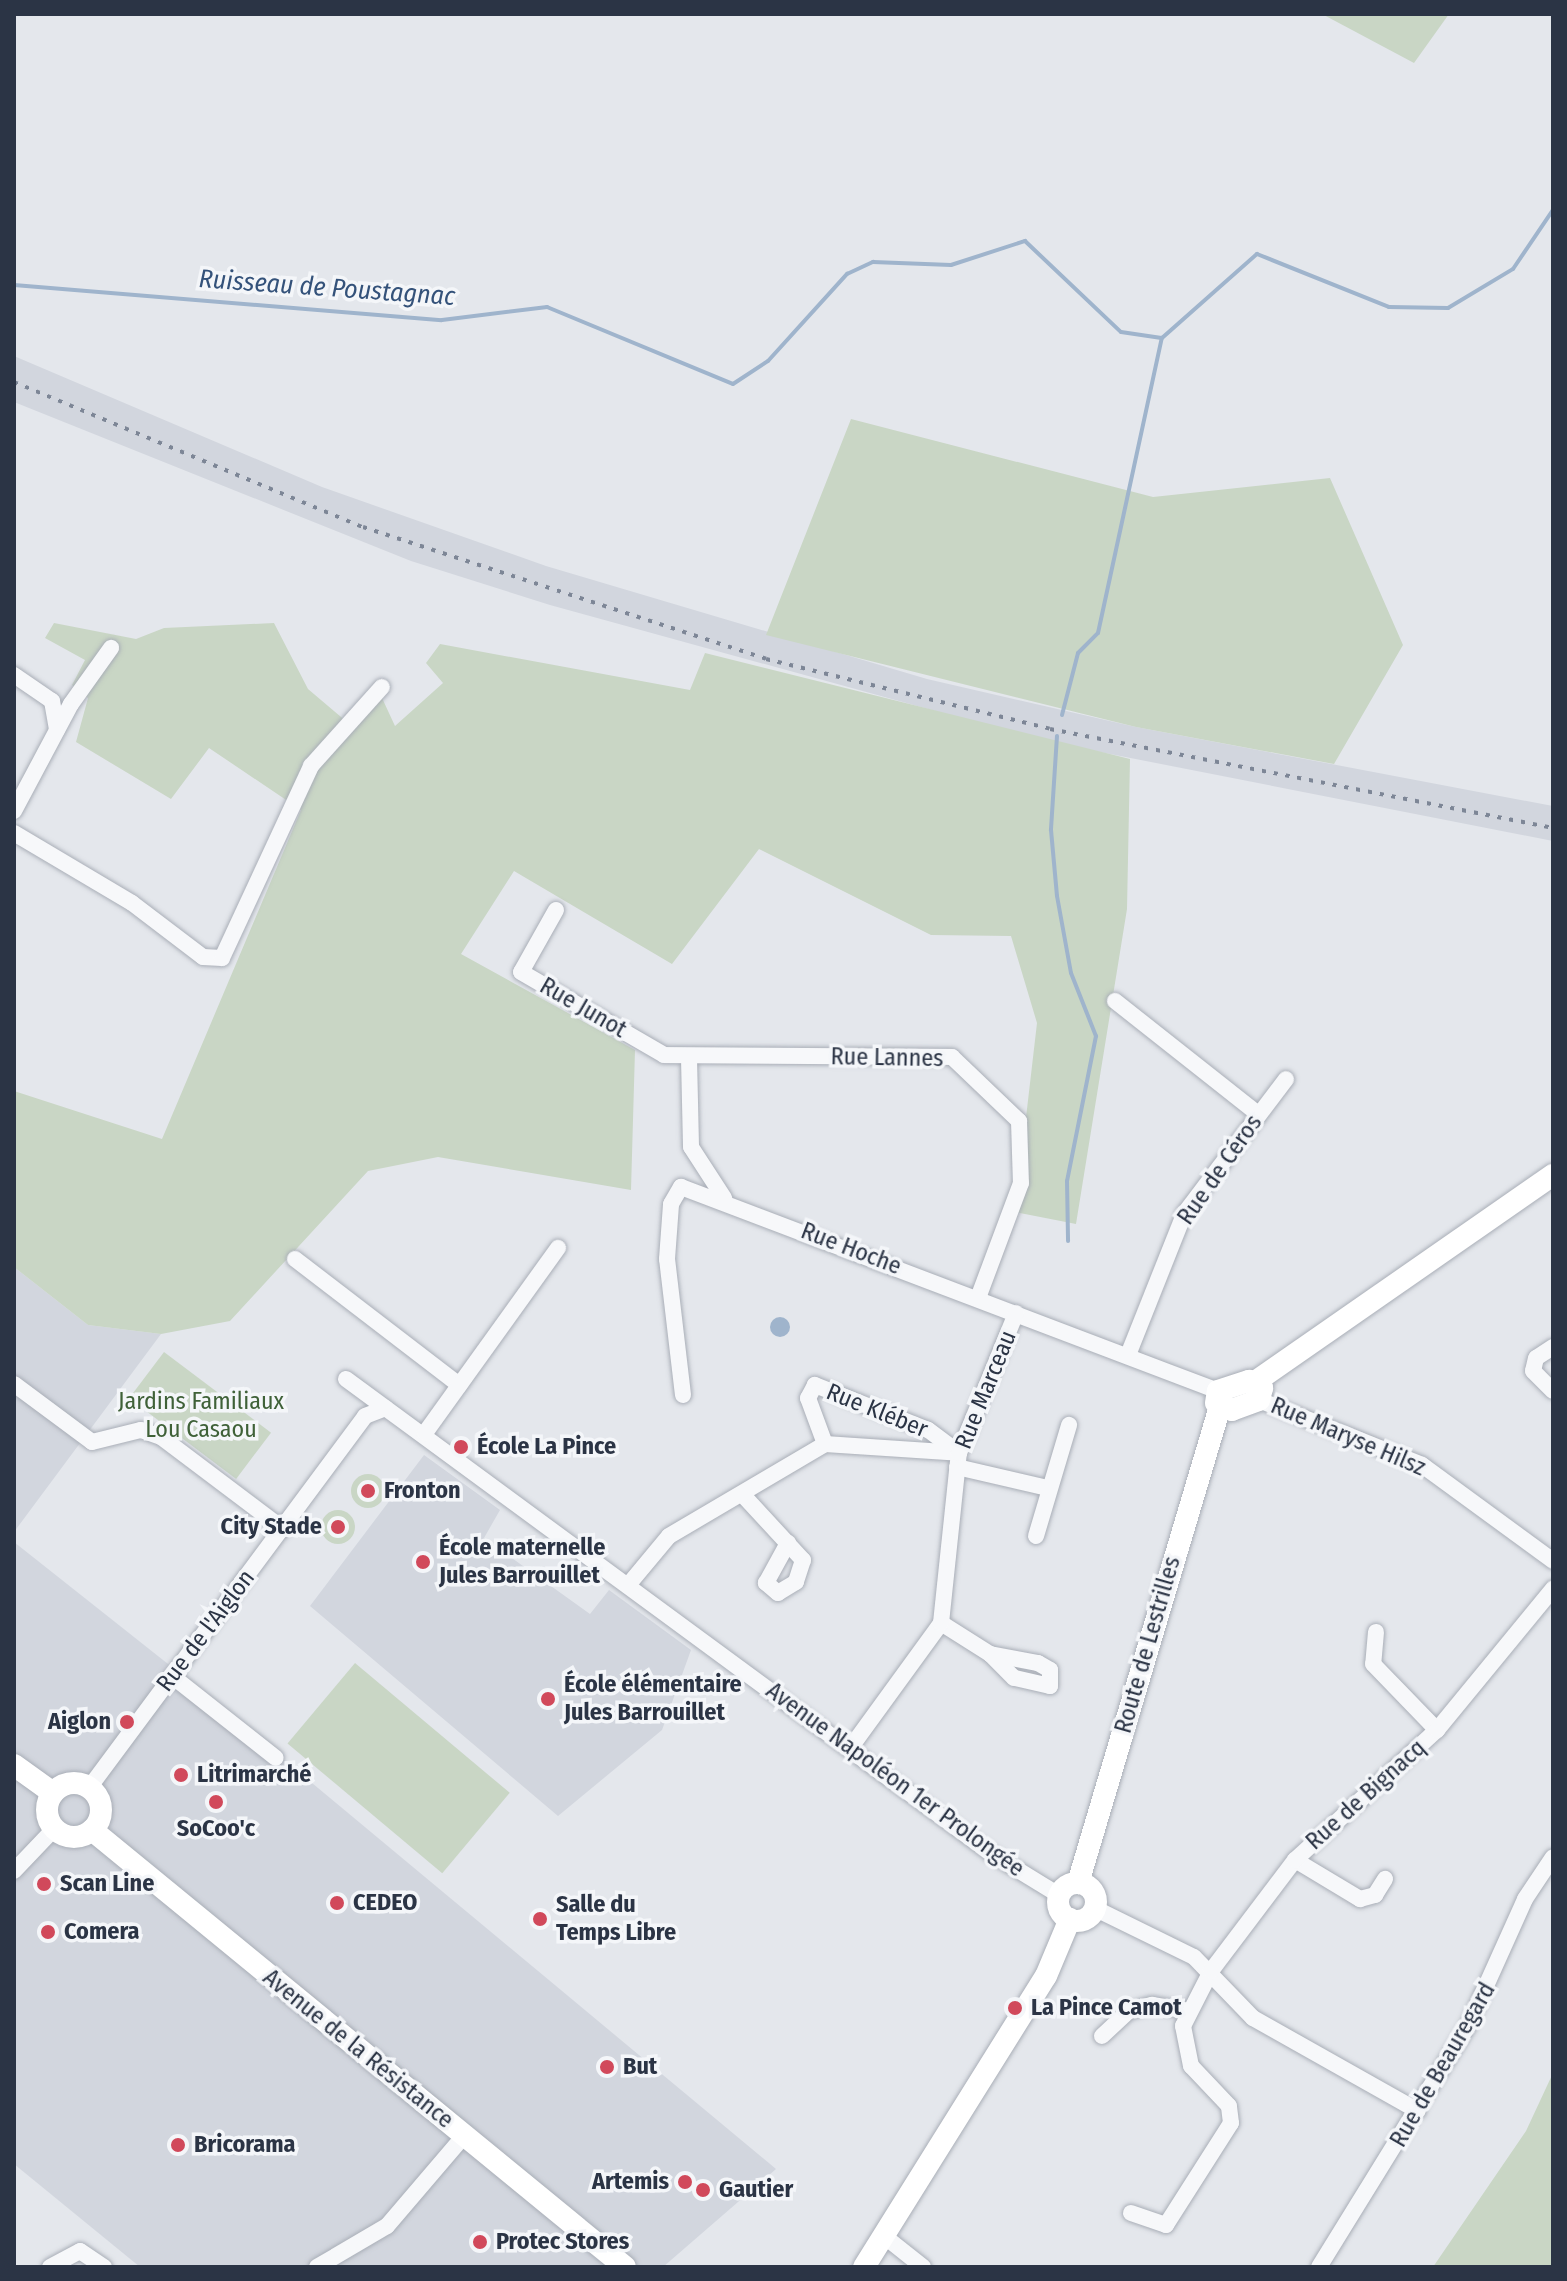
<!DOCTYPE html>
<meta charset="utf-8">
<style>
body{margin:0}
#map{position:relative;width:1567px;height:2281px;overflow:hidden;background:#e4e7ec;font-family:"Fira Sans Condensed",sans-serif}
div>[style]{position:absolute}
.built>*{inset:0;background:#d2d6de}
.green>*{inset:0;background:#c9d6c5;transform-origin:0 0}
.round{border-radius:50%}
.water>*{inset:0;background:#9fb4cc}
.stream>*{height:4px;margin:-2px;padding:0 2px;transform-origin:2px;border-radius:2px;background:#9fb4cc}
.roads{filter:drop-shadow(0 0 2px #a9aeb7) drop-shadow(0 0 2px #a9aeb7)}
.street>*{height:16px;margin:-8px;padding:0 8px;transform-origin:8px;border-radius:8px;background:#f7f8fa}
.secondary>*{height:22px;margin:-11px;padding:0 11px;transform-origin:11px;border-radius:11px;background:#fff}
.secondary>.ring{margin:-11px;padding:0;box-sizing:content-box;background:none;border:22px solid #fff;border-radius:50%}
.rail>*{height:4px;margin-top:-2px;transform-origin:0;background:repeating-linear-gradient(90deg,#7d8696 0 4px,transparent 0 12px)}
.dots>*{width:22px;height:22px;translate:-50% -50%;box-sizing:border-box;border:4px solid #f4f6f9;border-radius:50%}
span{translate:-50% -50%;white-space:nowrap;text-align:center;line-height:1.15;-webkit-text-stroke:7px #f4f6f9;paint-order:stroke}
.street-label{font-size:24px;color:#2b3445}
.park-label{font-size:24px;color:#3f6138}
.poi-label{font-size:24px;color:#2b3445;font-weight:700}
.left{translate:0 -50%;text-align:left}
.right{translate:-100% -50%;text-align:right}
.water-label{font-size:26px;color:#34527a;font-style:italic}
.frame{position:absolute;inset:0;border:16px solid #2b3445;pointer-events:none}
</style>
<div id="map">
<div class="built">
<i style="clip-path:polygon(14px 356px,322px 487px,546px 566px,927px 679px,1136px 727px,1553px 806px,1553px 841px,1044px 741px,550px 605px,411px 561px,14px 402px)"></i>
<i style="clip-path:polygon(14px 1267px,88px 1325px,161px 1334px,14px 1532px)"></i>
<i style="clip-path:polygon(424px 1455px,500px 1510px,484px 1538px,590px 1614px,609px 1590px,691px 1650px,662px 1730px,558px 1816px,310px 1606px)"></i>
<i style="clip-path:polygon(14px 1542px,187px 1679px,776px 2169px,663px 2267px,140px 2267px,14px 2164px)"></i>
</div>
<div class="green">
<i style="clip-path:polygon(1322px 14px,1449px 14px,1414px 63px)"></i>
<i style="clip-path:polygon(851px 419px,1153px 497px,1330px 478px,1403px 645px,1334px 764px,1136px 727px,766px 635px)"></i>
<i style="clip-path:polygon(54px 623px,136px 639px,164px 628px,274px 623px,308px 689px,354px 728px,382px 698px,395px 726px,443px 683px,426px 663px,440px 644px,690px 690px,705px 653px,1130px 759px,1127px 909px,1076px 1224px,1015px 1212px,1037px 1023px,1011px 936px,931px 935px,759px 849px,672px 964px,514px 871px,461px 954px,635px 1050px,631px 1190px,438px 1157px,368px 1171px,230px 1321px,161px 1334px,88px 1325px,14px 1267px,14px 1091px,162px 1139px,301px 810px,209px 748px,171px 799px,76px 742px,88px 698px,72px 685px,85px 660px,45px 638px)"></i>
<i style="left:164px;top:1352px;width:134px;height:58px;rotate:37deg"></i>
<i class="round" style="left:351px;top:1474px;width:34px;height:34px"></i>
<i class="round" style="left:321px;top:1510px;width:34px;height:34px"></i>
<i style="left:355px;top:1663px;width:202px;height:105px;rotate:40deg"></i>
<i style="clip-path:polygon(1553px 2073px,1553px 2267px,1433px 2267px,1526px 2131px)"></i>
</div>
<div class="water">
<i class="round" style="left:770px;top:1317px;width:20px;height:20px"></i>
</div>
<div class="stream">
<i style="left:14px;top:285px;width:429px;rotate:4.7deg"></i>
<i style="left:442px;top:320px;width:106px;rotate:-7.1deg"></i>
<i style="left:547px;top:307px;width:201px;rotate:22.5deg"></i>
<i style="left:733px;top:384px;width:42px;rotate:-33.3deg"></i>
<i style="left:768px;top:361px;width:118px;rotate:-47.8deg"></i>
<i style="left:847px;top:274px;width:29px;rotate:-25deg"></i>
<i style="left:873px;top:262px;width:78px;rotate:2.2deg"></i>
<i style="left:951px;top:265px;width:78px;rotate:-18deg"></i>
<i style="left:1025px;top:241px;width:132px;rotate:43.5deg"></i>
<i style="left:1121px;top:332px;width:41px;rotate:8.3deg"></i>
<i style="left:1162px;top:338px;width:127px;rotate:-41.5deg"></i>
<i style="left:1257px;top:254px;width:142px;rotate:21.9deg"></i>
<i style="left:1389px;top:307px;width:59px;rotate:1deg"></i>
<i style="left:1448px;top:308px;width:76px;rotate:-31deg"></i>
<i style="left:1513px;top:269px;width:71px;rotate:-55.9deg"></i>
<i style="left:1062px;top:715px;width:64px;rotate:-75.5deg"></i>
<i style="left:1078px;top:653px;width:28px;rotate:-45deg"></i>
<i style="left:1098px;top:633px;width:302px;rotate:-77.8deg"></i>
<i style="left:1057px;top:736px;width:94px;rotate:93.7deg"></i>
<i style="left:1051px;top:830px;width:66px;rotate:84.8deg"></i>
<i style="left:1057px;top:896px;width:78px;rotate:79.7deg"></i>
<i style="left:1071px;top:973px;width:68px;rotate:68.4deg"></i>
<i style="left:1096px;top:1036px;width:148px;rotate:101.3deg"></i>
<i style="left:1067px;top:1181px;width:60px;rotate:89deg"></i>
</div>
<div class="roads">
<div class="street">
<i style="left:14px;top:675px;width:46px;rotate:34.4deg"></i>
<i style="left:52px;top:701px;width:29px;rotate:80deg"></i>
<i style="left:14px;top:811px;width:121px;rotate:-62deg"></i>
<i style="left:71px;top:704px;width:69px;rotate:-54.5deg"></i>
<i style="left:14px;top:833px;width:137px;rotate:30.7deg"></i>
<i style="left:132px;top:903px;width:89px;rotate:37.3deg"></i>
<i style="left:203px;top:957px;width:19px;rotate:3deg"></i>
<i style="left:222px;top:958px;width:212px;rotate:-65.1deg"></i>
<i style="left:311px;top:766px;width:106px;rotate:-48.1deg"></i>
<i style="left:556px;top:910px;width:71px;rotate:119.4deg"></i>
<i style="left:521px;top:972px;width:165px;rotate:30.1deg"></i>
<i style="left:664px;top:1055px;width:288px;rotate:0.4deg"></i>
<i style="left:952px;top:1057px;width:93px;rotate:43.7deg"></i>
<i style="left:1019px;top:1121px;width:62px;rotate:88.2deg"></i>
<i style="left:1021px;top:1183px;width:123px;rotate:110.5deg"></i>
<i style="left:1115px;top:1001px;width:182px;rotate:38.3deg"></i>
<i style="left:689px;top:1058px;width:89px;rotate:88.7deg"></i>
<i style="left:691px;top:1147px;width:61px;rotate:57.1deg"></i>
<i style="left:295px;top:1259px;width:207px;rotate:37.5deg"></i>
<i style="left:1553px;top:1347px;width:20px;rotate:147deg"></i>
<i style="left:1536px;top:1358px;width:13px;rotate:103deg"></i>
<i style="left:1533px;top:1371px;width:28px;rotate:45deg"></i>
<i style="left:1128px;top:1355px;width:152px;rotate:-68.3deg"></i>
<i style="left:1184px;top:1214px;width:169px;rotate:-52.9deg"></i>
<i style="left:346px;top:1379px;width:802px;rotate:36.33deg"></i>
<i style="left:992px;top:1854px;width:79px;rotate:31.5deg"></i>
<i style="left:14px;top:1384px;width:97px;rotate:36.6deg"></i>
<i style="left:92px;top:1442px;width:50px;rotate:-13.8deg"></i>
<i style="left:141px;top:1430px;width:21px;rotate:19deg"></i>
<i style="left:161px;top:1437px;width:153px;rotate:37deg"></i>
<i style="left:683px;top:1395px;width:137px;rotate:-96.7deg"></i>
<i style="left:667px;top:1259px;width:55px;rotate:-85.8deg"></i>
<i style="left:671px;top:1204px;width:20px;rotate:-60deg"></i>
<i style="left:681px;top:1187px;width:574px;rotate:20.8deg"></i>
<i style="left:1259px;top:1400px;width:175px;rotate:21.7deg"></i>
<i style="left:1422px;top:1465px;width:162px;rotate:36.2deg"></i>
<i style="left:425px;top:1433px;width:228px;rotate:-54.3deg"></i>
<i style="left:957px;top:1467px;width:93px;rotate:13deg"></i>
<i style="left:742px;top:1494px;width:90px;rotate:47.3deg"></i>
<i style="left:803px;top:1560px;width:23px;rotate:108deg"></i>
<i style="left:796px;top:1582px;width:21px;rotate:149deg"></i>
<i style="left:778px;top:1593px;width:16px;rotate:-140deg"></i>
<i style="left:766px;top:1583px;width:46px;rotate:-61.2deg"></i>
<i style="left:1036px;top:1536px;width:116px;rotate:-73.4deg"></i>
<i style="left:629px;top:1584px;width:62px;rotate:-50.2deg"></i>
<i style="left:669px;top:1536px;width:181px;rotate:-30.5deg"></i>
<i style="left:825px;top:1444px;width:134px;rotate:3.8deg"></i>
<i style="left:959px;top:1453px;width:39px;rotate:-143deg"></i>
<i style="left:928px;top:1430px;width:122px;rotate:-158.3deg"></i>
<i style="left:815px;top:1385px;width:15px;rotate:118deg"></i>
<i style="left:808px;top:1398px;width:49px;rotate:69.7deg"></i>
<i style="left:941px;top:1623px;width:58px;rotate:32.3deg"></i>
<i style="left:990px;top:1654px;width:49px;rotate:10.6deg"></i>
<i style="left:1038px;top:1663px;width:14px;rotate:30deg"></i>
<i style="left:1050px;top:1670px;width:16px;rotate:90deg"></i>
<i style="left:1050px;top:1686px;width:37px;rotate:-167deg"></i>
<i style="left:1014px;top:1678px;width:34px;rotate:-135deg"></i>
<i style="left:1376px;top:1632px;width:32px;rotate:95deg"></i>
<i style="left:1373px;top:1664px;width:92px;rotate:45.9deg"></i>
<i style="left:172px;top:1676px;width:132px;rotate:38.3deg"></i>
<i style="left:851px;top:1747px;width:153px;rotate:-54deg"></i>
<i style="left:941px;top:1623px;width:171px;rotate:-84deg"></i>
<i style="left:959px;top:1453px;width:151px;rotate:-67.8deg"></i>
<i style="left:89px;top:1788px;width:463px;rotate:-53.4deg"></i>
<i style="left:365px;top:1416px;width:22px;rotate:-21deg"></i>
<i style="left:1295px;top:1860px;width:76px;rotate:31deg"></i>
<i style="left:1360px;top:1899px;width:16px;rotate:-15deg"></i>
<i style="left:1375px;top:1895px;width:19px;rotate:-58deg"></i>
<i style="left:14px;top:1871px;width:58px;rotate:-46.4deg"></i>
<i style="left:1094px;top:1908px;width:111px;rotate:26.1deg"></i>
<i style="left:1194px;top:1957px;width:85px;rotate:46deg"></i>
<i style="left:1253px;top:2018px;width:189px;rotate:29.4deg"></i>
<i style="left:1102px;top:2036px;width:37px;rotate:-43deg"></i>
<i style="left:1129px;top:2011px;width:24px;rotate:-15deg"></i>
<i style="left:1152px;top:2005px;width:33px;rotate:9deg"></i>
<i style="left:1131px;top:2213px;width:37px;rotate:19deg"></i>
<i style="left:1166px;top:2225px;width:121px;rotate:-57.5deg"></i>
<i style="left:1231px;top:2123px;width:17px;rotate:-97deg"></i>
<i style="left:1229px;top:2106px;width:55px;rotate:-133.5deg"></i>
<i style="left:1191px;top:2066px;width:41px;rotate:-101.3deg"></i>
<i style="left:1183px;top:2026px;width:62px;rotate:-63deg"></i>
<i style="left:1211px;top:1971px;width:139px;rotate:-52.9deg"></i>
<i style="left:1295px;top:1860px;width:193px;rotate:-42.5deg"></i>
<i style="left:1437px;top:1730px;width:183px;rotate:-50.6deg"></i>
<i style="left:884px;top:2236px;width:50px;rotate:38.5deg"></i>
<i style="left:50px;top:2267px;width:34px;rotate:-28deg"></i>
<i style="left:80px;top:2251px;width:29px;rotate:34deg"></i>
<i style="left:317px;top:2267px;width:81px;rotate:-30.4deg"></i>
<i style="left:387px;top:2226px;width:118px;rotate:-49.5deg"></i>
<i style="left:1319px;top:2267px;width:283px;rotate:-58.3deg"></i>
<i style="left:1468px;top:2026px;width:139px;rotate:-65.8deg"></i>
<i style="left:1525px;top:1899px;width:50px;rotate:-56.3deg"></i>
</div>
<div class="secondary">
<i style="left:1249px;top:1381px;width:15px;rotate:28deg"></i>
<i style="left:1262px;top:1388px;width:12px;rotate:104deg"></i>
<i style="left:1259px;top:1400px;width:29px;rotate:160deg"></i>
<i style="left:1232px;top:1410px;width:17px;rotate:-156deg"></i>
<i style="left:1216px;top:1403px;width:12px;rotate:-81deg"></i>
<i style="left:1218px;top:1391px;width:33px;rotate:-18deg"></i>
<i style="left:1255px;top:1382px;width:363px;rotate:-34.8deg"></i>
<i style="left:14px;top:1765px;width:48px;rotate:35.7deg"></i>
<i class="ring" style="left:47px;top:1783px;width:32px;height:32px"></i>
<i style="left:92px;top:1830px;width:689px;rotate:39.35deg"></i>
<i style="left:1078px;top:1883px;width:496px;rotate:-73.4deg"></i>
<i class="ring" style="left:1058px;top:1883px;width:16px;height:16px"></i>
<i style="left:864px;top:2267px;width:343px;rotate:-58deg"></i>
<i style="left:1046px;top:1976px;width:62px;rotate:-67.2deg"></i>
</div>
</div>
<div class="rail">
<i style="left:14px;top:382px;width:378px;rotate:22.6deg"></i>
<i style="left:363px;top:527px;width:424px;rotate:18.1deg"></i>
<i style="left:766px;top:659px;width:292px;rotate:13.8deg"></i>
<i style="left:1050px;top:729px;width:513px;rotate:11.13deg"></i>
</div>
<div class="dots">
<i style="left:461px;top:1447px;background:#d1495b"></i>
<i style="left:368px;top:1491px;background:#d1495b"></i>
<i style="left:338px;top:1527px;background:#d1495b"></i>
<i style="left:423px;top:1562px;background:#d1495b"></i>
<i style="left:548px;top:1699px;background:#d1495b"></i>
<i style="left:127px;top:1722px;background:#d1495b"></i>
<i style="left:181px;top:1775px;background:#d1495b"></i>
<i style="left:216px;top:1802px;background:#d1495b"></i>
<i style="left:44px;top:1884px;background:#d1495b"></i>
<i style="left:337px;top:1903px;background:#d1495b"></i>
<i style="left:540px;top:1919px;background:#d1495b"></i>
<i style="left:48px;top:1932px;background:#d1495b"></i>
<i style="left:1015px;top:2008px;background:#d1495b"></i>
<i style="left:607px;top:2067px;background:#d1495b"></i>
<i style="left:178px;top:2145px;background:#d1495b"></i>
<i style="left:685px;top:2182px;background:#d1495b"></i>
<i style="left:703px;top:2190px;background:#d1495b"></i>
<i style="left:480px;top:2242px;background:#d1495b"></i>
</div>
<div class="street-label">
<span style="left:583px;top:1008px;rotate:30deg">Rue Junot</span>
<span style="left:887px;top:1058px;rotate:1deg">Rue Lannes</span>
<span style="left:1220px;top:1170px;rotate:-55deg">Rue de Céros</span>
<span style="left:851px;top:1249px;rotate:21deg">Rue Hoche</span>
<span style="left:986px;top:1390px;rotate:-68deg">Rue Marceau</span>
<span style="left:877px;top:1411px;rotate:22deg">Rue Kléber</span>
<span style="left:1348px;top:1437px;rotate:23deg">Rue Maryse Hilsz</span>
<span style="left:206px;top:1631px;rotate:-53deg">Rue de l'Aiglon</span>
<span style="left:1148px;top:1645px;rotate:-74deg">Route de Lestrilles</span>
<span style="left:895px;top:1780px;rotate:36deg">Avenue Napoléon 1er Prolongée</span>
<span style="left:1366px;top:1795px;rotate:-42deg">Rue de Bignacq</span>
<span style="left:358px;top:2049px;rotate:39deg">Avenue de la Résistance</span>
<span style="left:1443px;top:2065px;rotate:-60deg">Rue de Beauregard</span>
</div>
<div class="park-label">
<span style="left:201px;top:1416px">Jardins Familiaux<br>Lou Casaou</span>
</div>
<div class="poi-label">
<span class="left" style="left:477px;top:1447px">École La Pince</span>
<span class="left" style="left:384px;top:1491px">Fronton</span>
<span class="right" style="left:322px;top:1527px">City Stade</span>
<span class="left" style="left:439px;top:1562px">École maternelle<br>Jules Barrouillet</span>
<span class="left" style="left:564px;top:1699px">École élémentaire<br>Jules Barrouillet</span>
<span class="right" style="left:111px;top:1722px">Aiglon</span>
<span class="left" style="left:197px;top:1775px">Litrimarché</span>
<span style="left:216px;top:1829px">SoCoo'c</span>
<span class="left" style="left:60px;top:1884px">Scan Line</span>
<span class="left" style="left:353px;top:1903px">CEDEO</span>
<span class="left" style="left:556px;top:1919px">Salle du<br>Temps Libre</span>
<span class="left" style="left:64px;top:1932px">Comera</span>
<span class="left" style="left:1031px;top:2008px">La Pince Camot</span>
<span class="left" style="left:623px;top:2067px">But</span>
<span class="left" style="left:194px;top:2145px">Bricorama</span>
<span class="right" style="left:669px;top:2182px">Artemis</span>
<span class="left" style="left:719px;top:2190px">Gautier</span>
<span class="left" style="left:496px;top:2242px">Protec Stores</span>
</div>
<div class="water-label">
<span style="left:327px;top:288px;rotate:4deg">Ruisseau de Poustagnac</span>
</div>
<div class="frame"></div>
</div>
